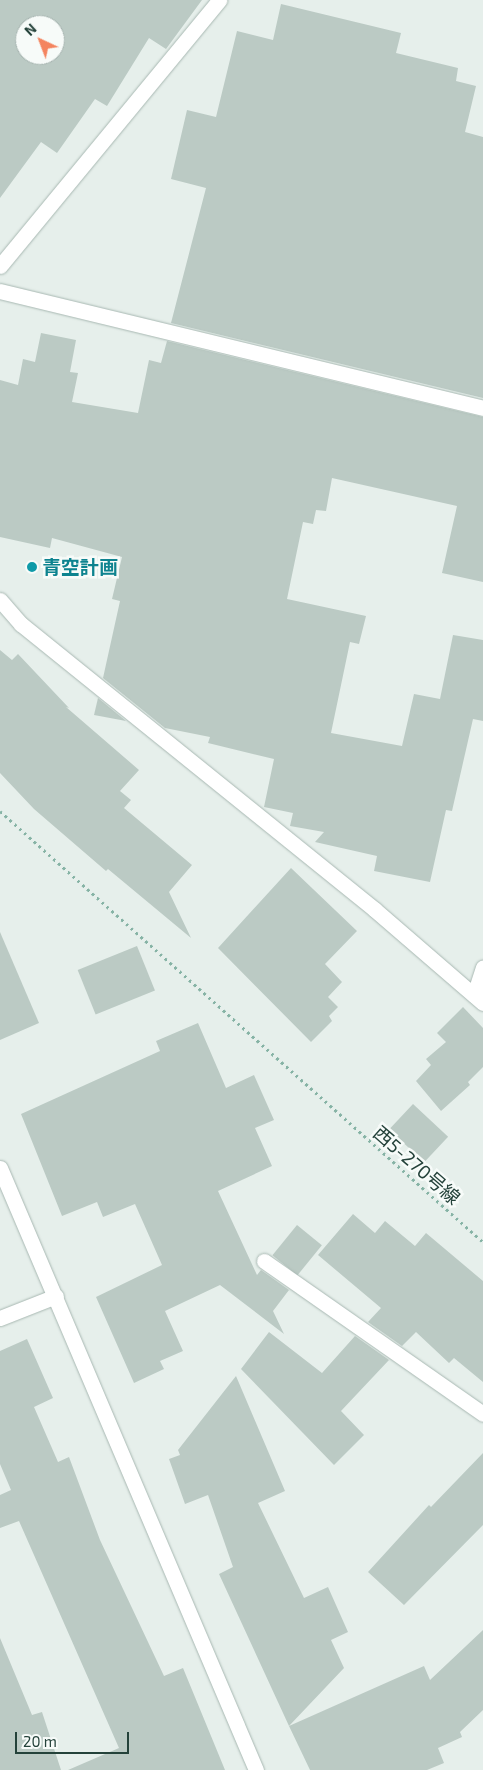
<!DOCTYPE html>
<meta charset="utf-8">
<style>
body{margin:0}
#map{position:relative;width:483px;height:1770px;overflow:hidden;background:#e6efeb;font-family:"Exo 2","Noto Sans JP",sans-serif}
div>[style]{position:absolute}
.building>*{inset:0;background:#bbcac4;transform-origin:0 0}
.path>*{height:3px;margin-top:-1.5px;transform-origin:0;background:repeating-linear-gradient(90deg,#86b3a5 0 2.5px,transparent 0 6.5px)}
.roads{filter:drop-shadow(0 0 1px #a8b8b2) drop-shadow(0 0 1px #a8b8b2)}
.minor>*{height:15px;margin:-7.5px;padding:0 7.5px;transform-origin:7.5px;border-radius:7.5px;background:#fff}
.dots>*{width:14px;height:14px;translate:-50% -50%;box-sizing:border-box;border:2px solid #f7fbf9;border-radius:50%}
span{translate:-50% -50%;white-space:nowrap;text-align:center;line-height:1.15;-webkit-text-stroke:5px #f7fbf9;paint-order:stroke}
.culture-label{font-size:19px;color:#0d838f;font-weight:700}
.left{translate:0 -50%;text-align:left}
.street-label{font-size:19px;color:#24423a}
.north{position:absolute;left:15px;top:15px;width:50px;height:50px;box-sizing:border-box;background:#f7fbf9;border:1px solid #a3b1ad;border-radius:50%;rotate:317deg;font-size:14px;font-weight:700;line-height:20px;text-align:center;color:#24423a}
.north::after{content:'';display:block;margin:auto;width:18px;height:22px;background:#f4845f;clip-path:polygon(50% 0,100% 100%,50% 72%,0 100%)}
.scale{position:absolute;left:15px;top:1732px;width:114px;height:22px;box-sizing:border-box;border:2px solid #24423a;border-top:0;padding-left:6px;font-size:15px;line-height:18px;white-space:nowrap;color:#24423a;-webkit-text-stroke:4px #f7fbf9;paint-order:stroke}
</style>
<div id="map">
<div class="building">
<i style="clip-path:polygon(evenodd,0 0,202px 0,166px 49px,149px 38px,107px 106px,95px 99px,57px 153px,41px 142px,0 198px,0 0,25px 25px,55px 25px,55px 55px,25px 55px,25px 25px)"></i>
<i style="clip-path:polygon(281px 4px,401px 33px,396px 53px,458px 68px,456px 81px,476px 86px,465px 132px,483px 137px,483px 398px,171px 323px,206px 188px,171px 179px,187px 110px,216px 117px,237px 31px,273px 40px)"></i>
<i style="clip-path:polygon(41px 333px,76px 340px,70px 372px,78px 373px,72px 402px,138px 413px,149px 360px,161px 363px,167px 341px,483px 417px,483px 582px,442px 573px,457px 506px,332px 478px,326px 511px,316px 510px,313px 524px,303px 522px,287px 599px,366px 616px,359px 644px,350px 642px,331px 733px,402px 746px,414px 694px,440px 699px,453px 635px,483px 640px,483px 721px,473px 719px,452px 811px,446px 810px,430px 882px,374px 871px,377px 856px,315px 842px,324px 832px,290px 826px,293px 813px,264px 807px,274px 759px,208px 743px,210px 737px,165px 728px,103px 678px,120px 601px,112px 599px,122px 557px,52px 538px,50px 548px,0 537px,0 380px,18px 385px,23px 359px,35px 362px)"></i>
<i style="clip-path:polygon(0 650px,12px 660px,18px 654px,69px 708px,66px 707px,139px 770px,120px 791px,131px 800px,124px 808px,192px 865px,169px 892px,191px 938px,108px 869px,106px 871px,34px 809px,0 773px)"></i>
<i style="clip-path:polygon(98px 698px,126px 721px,94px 715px)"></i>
<i style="clip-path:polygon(291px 868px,357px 931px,325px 964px,342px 982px,328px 997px,338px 1007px,329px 1016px,332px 1021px,311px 1042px,218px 948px)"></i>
<i style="clip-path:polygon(0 932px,39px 1023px,0 1040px)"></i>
<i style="left:137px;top:946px;width:48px;height:64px;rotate:68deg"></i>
<i style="clip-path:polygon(463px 1007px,483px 1028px,483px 1067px,468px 1082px,470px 1085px,441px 1111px,416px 1081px,431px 1065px,426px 1059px,446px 1042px,437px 1033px)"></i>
<i style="clip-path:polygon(198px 1023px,226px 1088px,254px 1075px,274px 1120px,255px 1128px,272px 1166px,218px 1191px,257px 1275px,261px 1270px,289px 1290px,273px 1311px,284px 1334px,220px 1285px,165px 1311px,183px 1351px,160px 1361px,164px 1369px,134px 1383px,96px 1297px,162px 1265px,135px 1204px,103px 1217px,97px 1202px,62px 1216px,21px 1114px,160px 1051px,156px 1041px)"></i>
<i style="left:413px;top:1104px;width:48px;height:35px;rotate:43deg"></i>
<i style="clip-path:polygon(353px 1214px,375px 1233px,385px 1221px,415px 1246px,426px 1233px,483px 1281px,483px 1382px,454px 1358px,449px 1363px,416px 1332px,402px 1346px,368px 1322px,381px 1308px,318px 1255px)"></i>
<i style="left:297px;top:1225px;width:32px;height:39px;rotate:39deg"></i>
<i style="clip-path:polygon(269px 1332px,322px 1373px,355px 1336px,389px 1360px,341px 1411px,364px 1435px,334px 1465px,241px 1369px)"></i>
<i style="clip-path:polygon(27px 1339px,53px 1398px,34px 1407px,58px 1462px,69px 1457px,100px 1540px,164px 1676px,183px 1668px,225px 1770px,68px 1770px,119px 1748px,19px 1521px,0 1528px,0 1495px,11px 1490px,0 1464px,0 1351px)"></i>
<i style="clip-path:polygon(236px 1376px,285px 1491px,258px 1503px,304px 1598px,328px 1587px,348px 1632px,331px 1640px,344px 1668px,289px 1726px,219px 1574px,233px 1567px,208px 1495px,185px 1504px,169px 1459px,180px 1455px,178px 1450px)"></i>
<i style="clip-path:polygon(483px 1453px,483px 1525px,404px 1605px,368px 1572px,429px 1505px,431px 1507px)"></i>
<i style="clip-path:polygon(483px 1630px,483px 1710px,460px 1732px,462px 1737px,438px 1748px,444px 1763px,427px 1770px,310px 1770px,289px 1726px,424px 1666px,430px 1680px)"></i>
<i style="clip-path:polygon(0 1638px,32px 1715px,42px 1712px,61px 1770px,0 1770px)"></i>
</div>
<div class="path">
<i style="left:0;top:811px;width:647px;rotate:41.74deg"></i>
</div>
<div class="roads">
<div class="minor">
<i style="left:0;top:266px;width:345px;rotate:-50.5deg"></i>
<i style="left:0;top:291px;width:497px;rotate:13.6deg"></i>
<i style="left:0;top:600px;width:32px;rotate:49deg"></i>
<i style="left:21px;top:624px;width:454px;rotate:38.9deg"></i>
<i style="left:374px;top:909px;width:144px;rotate:40.8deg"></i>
<i style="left:474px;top:995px;width:29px;rotate:-72deg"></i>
<i style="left:0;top:1168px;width:654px;rotate:66.96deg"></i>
<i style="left:264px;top:1261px;width:267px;rotate:34.9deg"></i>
<i style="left:0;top:1318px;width:60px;rotate:-21.4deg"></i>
</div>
</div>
<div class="dots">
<i style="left:32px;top:567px;background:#0f9aa8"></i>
</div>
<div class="culture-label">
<span class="left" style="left:42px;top:567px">青空計画</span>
</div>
<div class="street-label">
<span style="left:417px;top:1165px;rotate:41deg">西5-270号線</span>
</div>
<div class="north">N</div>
<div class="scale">20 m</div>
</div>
